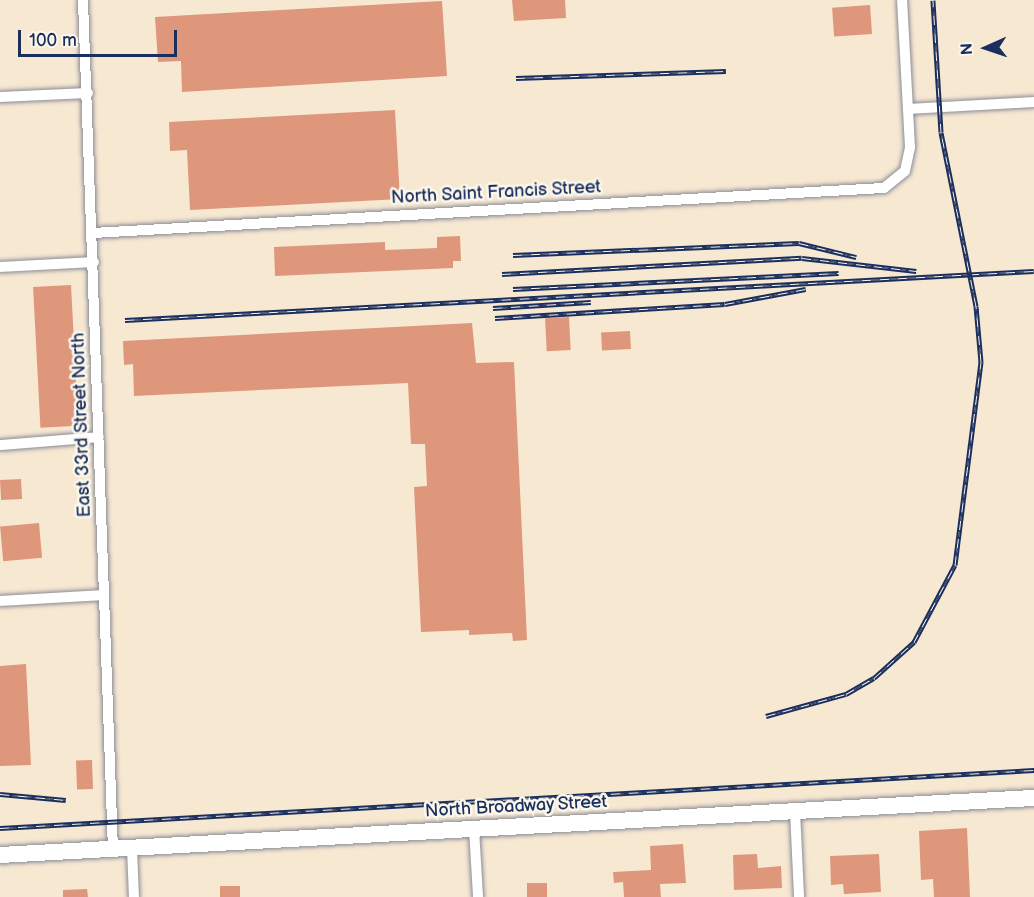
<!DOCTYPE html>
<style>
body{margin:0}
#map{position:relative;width:1034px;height:897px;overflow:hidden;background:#f7e8d2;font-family:"Balsamiq Sans",sans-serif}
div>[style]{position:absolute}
.building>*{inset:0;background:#de977a;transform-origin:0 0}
.roads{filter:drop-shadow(0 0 2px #898c98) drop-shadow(0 0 2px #898c98)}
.minor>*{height:10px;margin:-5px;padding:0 5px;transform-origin:5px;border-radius:5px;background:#fff}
.primary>*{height:16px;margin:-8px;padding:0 8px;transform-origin:8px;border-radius:8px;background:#fff}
.rail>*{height:5px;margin-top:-2.5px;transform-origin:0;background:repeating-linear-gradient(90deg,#fbf7ec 0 9px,#1b2f5e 0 18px);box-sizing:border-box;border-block:2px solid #1b2f5e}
span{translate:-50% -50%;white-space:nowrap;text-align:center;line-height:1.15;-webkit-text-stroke:5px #fbf7ec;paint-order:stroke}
.street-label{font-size:18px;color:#1b2f5e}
.north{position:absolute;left:956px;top:18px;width:60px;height:60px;-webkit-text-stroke:4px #fbf7ec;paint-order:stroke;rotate:267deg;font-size:16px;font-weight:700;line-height:24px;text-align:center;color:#1b2f5e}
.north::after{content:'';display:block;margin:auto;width:21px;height:27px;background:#1b2f5e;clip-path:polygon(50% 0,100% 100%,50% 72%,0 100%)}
.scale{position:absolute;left:18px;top:30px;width:159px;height:27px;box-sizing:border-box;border:3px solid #1b2f5e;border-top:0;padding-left:8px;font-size:18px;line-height:21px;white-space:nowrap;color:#1b2f5e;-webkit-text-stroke:4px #fbf7ec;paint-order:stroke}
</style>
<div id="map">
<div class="building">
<i style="clip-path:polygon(512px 0,565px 0,566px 18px,514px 21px)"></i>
<i style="clip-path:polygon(442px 1px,447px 76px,182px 92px,181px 61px,158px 62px,155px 17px)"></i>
<i style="left:870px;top:5px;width:29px;height:38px;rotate:86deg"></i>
<i style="clip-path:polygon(395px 110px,400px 199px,190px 210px,187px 150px,170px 151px,169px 122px)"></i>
<i style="clip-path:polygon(460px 236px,461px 261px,453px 261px,453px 268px,275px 276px,274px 247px,385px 242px,385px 250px,437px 248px,437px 237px)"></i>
<i style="left:71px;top:285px;width:141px;height:38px;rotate:87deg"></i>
<i style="left:569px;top:317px;width:33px;height:24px;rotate:87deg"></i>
<i style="clip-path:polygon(472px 323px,476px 363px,514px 362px,527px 640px,513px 641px,512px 633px,469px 635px,469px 630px,421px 632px,414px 487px,427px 486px,425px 444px,411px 444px,408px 383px,134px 396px,133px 364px,124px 365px,123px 341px)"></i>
<i style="left:630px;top:331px;width:18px;height:29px;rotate:87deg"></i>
<i style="left:21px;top:479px;width:20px;height:21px;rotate:87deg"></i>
<i style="left:39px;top:523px;width:35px;height:39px;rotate:85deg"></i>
<i style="clip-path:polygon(26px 664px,31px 765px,0 766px,0 666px)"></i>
<i style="left:92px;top:760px;width:29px;height:16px;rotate:88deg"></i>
<i style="clip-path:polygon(967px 828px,970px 897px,934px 897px,933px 879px,921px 880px,919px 831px)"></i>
<i style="clip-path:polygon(683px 844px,686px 883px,660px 884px,661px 897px,624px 897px,623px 882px,614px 883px,613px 872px,651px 870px,650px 846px)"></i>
<i style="clip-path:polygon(757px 854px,758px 868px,781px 866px,782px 888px,734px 890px,733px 855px)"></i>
<i style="clip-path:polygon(879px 854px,881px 892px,844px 894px,843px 884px,831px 885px,830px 856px)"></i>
<i style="left:547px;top:883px;width:14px;height:20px;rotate:90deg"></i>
<i style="left:240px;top:886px;width:11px;height:20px;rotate:90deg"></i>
<i style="clip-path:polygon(87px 889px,88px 897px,63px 897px,63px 890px)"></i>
</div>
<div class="roads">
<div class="minor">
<i style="left:83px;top:0;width:850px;rotate:87.98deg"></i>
<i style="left:0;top:97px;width:88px;rotate:-2.6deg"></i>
<i style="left:908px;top:109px;width:126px;rotate:-3.2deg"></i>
<i style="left:93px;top:233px;width:792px;rotate:-3.26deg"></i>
<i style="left:884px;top:188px;width:27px;rotate:-39deg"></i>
<i style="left:905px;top:171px;width:25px;rotate:-78deg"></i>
<i style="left:910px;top:147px;width:147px;rotate:-93.1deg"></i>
<i style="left:0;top:267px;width:94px;rotate:-3deg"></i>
<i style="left:0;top:445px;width:99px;rotate:-4.6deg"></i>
<i style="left:0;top:601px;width:104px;rotate:-3.3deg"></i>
<i style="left:795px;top:811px;width:86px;rotate:87.3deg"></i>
<i style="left:474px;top:829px;width:68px;rotate:86.6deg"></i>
<i style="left:132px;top:848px;width:49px;rotate:87.7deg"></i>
</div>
<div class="primary">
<i style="left:0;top:855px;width:1036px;rotate:-3.16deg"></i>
</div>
</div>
<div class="rail">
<i style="left:516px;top:78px;width:210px;rotate:-1.9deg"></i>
<i style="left:513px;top:255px;width:286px;rotate:-2.4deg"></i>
<i style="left:799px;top:243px;width:59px;rotate:13.8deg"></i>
<i style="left:502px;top:274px;width:300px;rotate:-3.1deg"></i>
<i style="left:802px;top:258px;width:115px;rotate:6.5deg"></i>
<i style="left:513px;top:289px;width:326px;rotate:-2.8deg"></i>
<i style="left:493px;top:308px;width:98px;rotate:-3.5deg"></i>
<i style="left:495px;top:318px;width:230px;rotate:-3.5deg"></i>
<i style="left:725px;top:304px;width:82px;rotate:-10.5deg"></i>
<i style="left:125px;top:320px;width:910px;rotate:-3.09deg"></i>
<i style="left:766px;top:716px;width:83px;rotate:-15.4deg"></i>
<i style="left:846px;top:694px;width:32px;rotate:-30deg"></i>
<i style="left:874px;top:678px;width:54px;rotate:-42deg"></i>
<i style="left:914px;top:642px;width:87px;rotate:-62deg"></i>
<i style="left:955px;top:565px;width:205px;rotate:-82.7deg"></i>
<i style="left:981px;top:362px;width:56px;rotate:-95.1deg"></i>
<i style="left:976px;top:306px;width:177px;rotate:-101.4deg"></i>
<i style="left:941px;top:132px;width:132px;rotate:-93.5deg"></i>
<i style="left:0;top:794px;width:66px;rotate:5.2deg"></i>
<i style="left:0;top:828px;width:1036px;rotate:-3.21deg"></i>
</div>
<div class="street-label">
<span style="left:496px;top:193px;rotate:-3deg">North Saint Francis Street</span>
<span style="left:82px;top:425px;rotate:-92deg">East 33rd Street North</span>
<span style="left:516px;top:807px;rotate:-3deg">North Broadway Street</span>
</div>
<div class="north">N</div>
<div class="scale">100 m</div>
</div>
